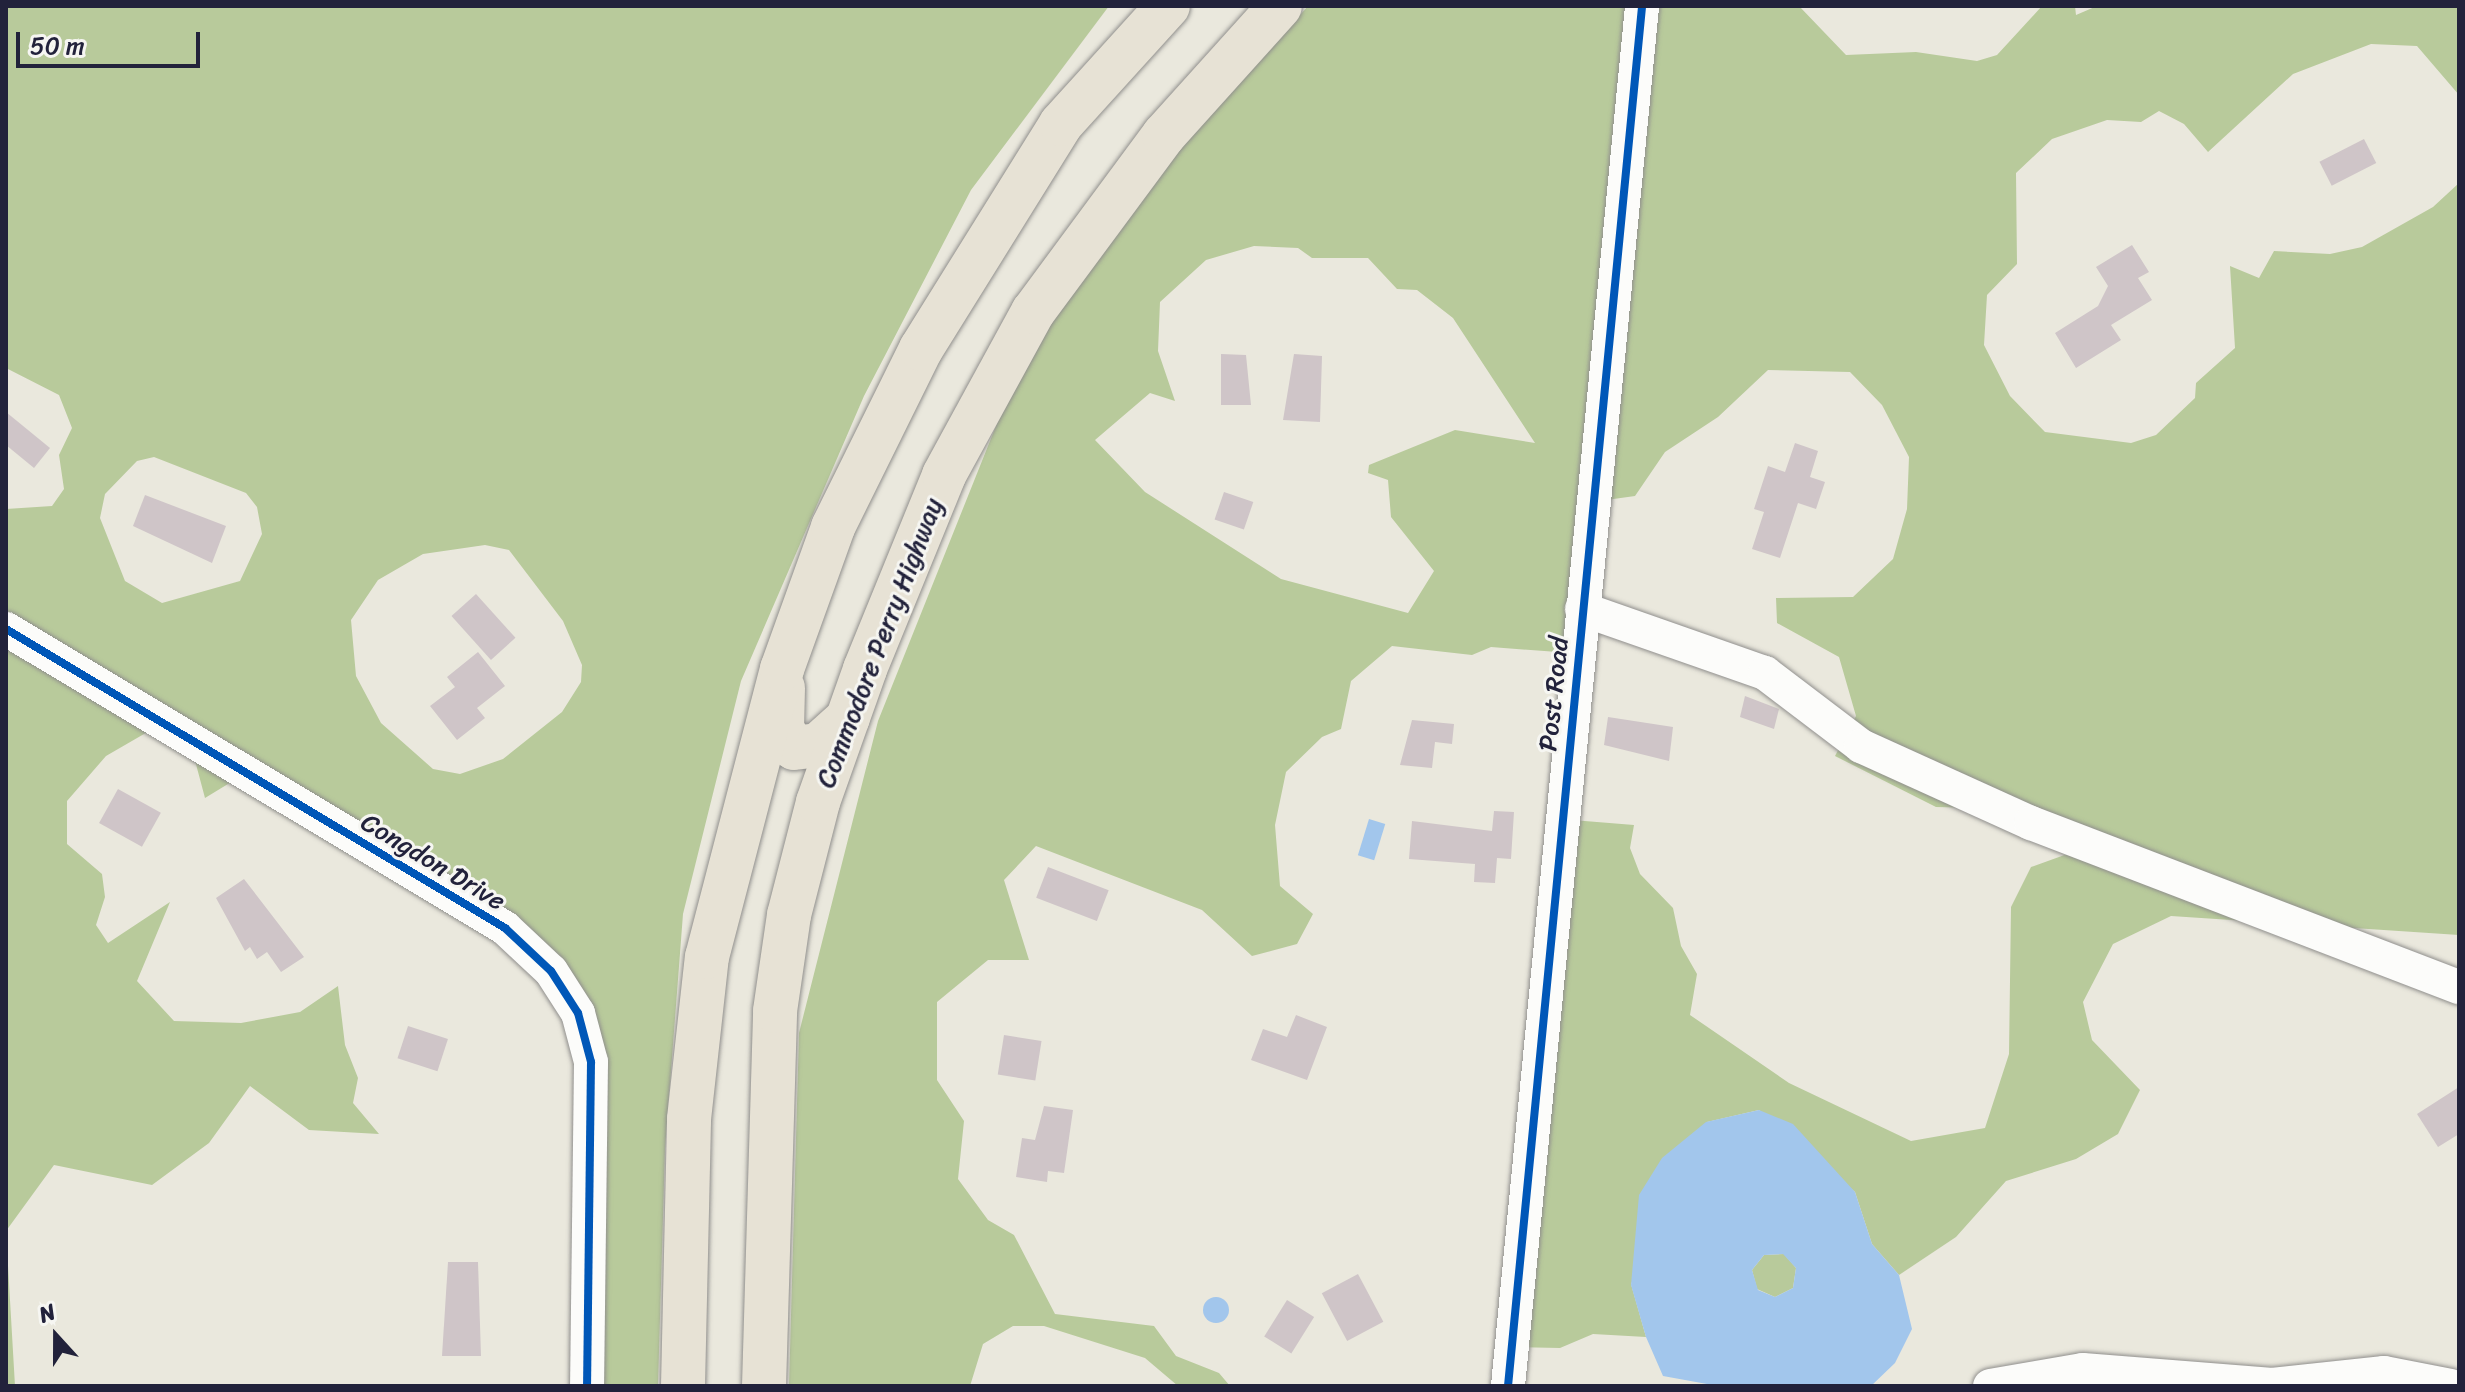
<!DOCTYPE html>
<style>
body{margin:0}
#map{position:relative;width:2465px;height:1392px;overflow:hidden;background:#eae8dd;font-family:Sriracha,sans-serif}
div>[style]{position:absolute}
.forest>*{inset:0;background:#b8ca9b}
.water>*{inset:0;background:#a2c6ec;transform-origin:0 0}
.round{border-radius:50%}
.building>*{inset:0;background:#cfc5c8;transform-origin:0 0}
.roads{filter:drop-shadow(0 0 2px #908f8d) drop-shadow(0 0 2px #908f8d)}
.minor>*{height:34px;margin:-17px;padding:0 17px;transform-origin:17px;border-radius:17px;background:#fcfcfa}
.highway>*{height:44px;margin:-22px;padding:0 22px;transform-origin:22px;border-radius:22px;background:#e7e2d5}
.cycleway>*{height:8px;margin:-4px;padding:0 4px;transform-origin:4px;border-radius:4px;background:#0057b8}
span{translate:-50% -50%;white-space:nowrap;text-align:center;line-height:1.15;-webkit-text-stroke:6px #f6f6f2;paint-order:stroke}
.street-label{font-size:26px;color:#22223b}
.frame{position:absolute;inset:0;border:8px solid #22223b;pointer-events:none}
.north{position:absolute;left:16px;top:1296px;width:80px;height:80px;-webkit-text-stroke:6px #f6f6f2;paint-order:stroke;rotate:339deg;font-size:22px;font-weight:700;line-height:32px;text-align:center;color:#22223b}
.north::after{content:'';display:block;margin:auto;width:28px;height:36px;background:#22223b;clip-path:polygon(50% 0,100% 100%,50% 72%,0 100%)}
.scale{position:absolute;left:16px;top:32px;width:184px;height:36px;box-sizing:border-box;border:4px solid #22223b;border-top:0;padding-left:10px;font-size:24px;line-height:28px;white-space:nowrap;color:#22223b;-webkit-text-stroke:6px #f6f6f2;paint-order:stroke}
</style>
<div id="map">
<div class="forest">
<i style="clip-path:polygon(evenodd,6px 6px,1109px 6px,971px 190px,864px 396px,741px 681px,683px 914px,665px 1149px,658px 1386px,585px 1386px,591px 1201px,564px 987px,246px 773px,205px 798px,189px 738px,163px 723px,106px 756px,67px 801px,67px 844px,102px 874px,105px 897px,96px 925px,108px 943px,170px 902px,137px 981px,174px 1021px,241px 1023px,300px 1012px,338px 986px,345px 1045px,358px 1078px,353px 1103px,379px 1134px,309px 1130px,250px 1086px,209px 1143px,152px 1185px,54px 1165px,6px 1231px,15px 1386px,6px 1386px,6px 509px,52px 506px,64px 489px,59px 455px,72px 428px,59px 395px,6px 368px,6px 6px,154px 457px,246px 493px,257px 507px,262px 534px,240px 581px,162px 603px,125px 581px,100px 518px,105px 494px,137px 461px,154px 457px,6px 6px,485px 545px,509px 550px,563px 621px,582px 665px,581px 682px,562px 712px,503px 759px,460px 774px,433px 769px,381px 723px,356px 676px,351px 620px,378px 580px,423px 554px,485px 545px)"></i>
<i style="clip-path:polygon(evenodd,1308px 6px,1799px 6px,1846px 55px,1916px 52px,1977px 61px,1997px 55px,2042px 6px,2075px 6px,2076px 15px,2097px 6px,2459px 6px,2459px 95px,2417px 46px,2371px 44px,2293px 74px,2208px 152px,2184px 124px,2159px 111px,2141px 122px,2107px 120px,2052px 139px,2016px 173px,2017px 264px,1987px 295px,1984px 345px,2010px 396px,2045px 432px,2131px 443px,2156px 435px,2195px 398px,2196px 383px,2235px 348px,2230px 266px,2259px 278px,2274px 251px,2330px 254px,2362px 247px,2433px 207px,2459px 183px,2459px 935px,2171px 916px,2113px 944px,2083px 1002px,2092px 1040px,2140px 1090px,2118px 1134px,2076px 1159px,2006px 1181px,1956px 1237px,1899px 1275px,1872px 1244px,1855px 1192px,1759px 1110px,1707px 1122px,1631px 1284px,1646px 1337px,1593px 1334px,1560px 1348px,1518px 1347px,1560px 819px,1634px 825px,1630px 848px,1640px 874px,1673px 908px,1681px 946px,1697px 974px,1690px 1015px,1789px 1083px,1911px 1141px,1985px 1128px,2009px 1054px,2011px 907px,2031px 867px,2070px 853px,2024px 809px,1936px 807px,1835px 756px,1856px 716px,1839px 657px,1777px 623px,1776px 598px,1853px 597px,1893px 559px,1907px 509px,1909px 457px,1882px 405px,1850px 372px,1768px 370px,1718px 417px,1665px 452px,1635px 496px,1592px 502px,1571px 653px,1491px 647px,1472px 655px,1392px 646px,1351px 681px,1341px 729px,1322px 737px,1286px 772px,1275px 825px,1280px 886px,1313px 914px,1297px 944px,1252px 956px,1202px 910px,1036px 846px,1004px 880px,1029px 960px,988px 960px,937px 1002px,937px 1080px,964px 1121px,958px 1179px,988px 1220px,1014px 1235px,1055px 1314px,1154px 1326px,1176px 1356px,1219px 1373px,1230px 1386px,1178px 1386px,1145px 1358px,1044px 1326px,1013px 1326px,983px 1344px,970px 1386px,789px 1386px,799px 1033px,878px 721px,1024px 356px,1114px 222px,1308px 6px,1254px 246px,1298px 248px,1312px 258px,1368px 258px,1397px 289px,1417px 290px,1453px 318px,1535px 443px,1455px 430px,1369px 465px,1368px 473px,1388px 480px,1391px 517px,1434px 571px,1408px 613px,1281px 579px,1145px 492px,1095px 440px,1150px 393px,1175px 401px,1158px 351px,1160px 302px,1206px 260px,1254px 246px)"></i>
<i style="clip-path:polygon(1784px 1254px,1796px 1268px,1793px 1288px,1775px 1297px,1757px 1289px,1752px 1270px,1764px 1255px)"></i>
</div>
<div class="water">
<i style="left:1369px;top:819px;width:17px;height:38px;rotate:17deg"></i>
<i style="clip-path:polygon(evenodd,1759px 1110px,1793px 1124px,1855px 1192px,1872px 1244px,1899px 1275px,1912px 1329px,1895px 1363px,1871px 1386px,1718px 1386px,1663px 1376px,1646px 1337px,1631px 1285px,1639px 1195px,1662px 1158px,1706px 1122px,1759px 1110px,1783px 1254px,1796px 1268px,1793px 1288px,1775px 1297px,1758px 1290px,1752px 1270px,1764px 1255px,1783px 1254px)"></i>
<i class="round" style="left:1203px;top:1297px;width:26px;height:26px"></i>
</div>
<div class="building">
<i style="left:2364px;top:139px;width:27px;height:50px;rotate:63deg"></i>
<i style="clip-path:polygon(2132px 245px,2149px 272px,2138px 278px,2152px 300px,2111px 325px,2121px 340px,2076px 368px,2055px 333px,2098px 306px,2108px 286px,2096px 267px)"></i>
<i style="clip-path:polygon(1221px 354px,1246px 355px,1251px 405px,1221px 405px)"></i>
<i style="clip-path:polygon(1294px 354px,1322px 356px,1320px 422px,1283px 420px)"></i>
<i style="clip-path:polygon(6px 412px,50px 448px,34px 468px,6px 445px)"></i>
<i style="clip-path:polygon(1795px 443px,1818px 451px,1810px 477px,1825px 482px,1816px 509px,1798px 503px,1780px 558px,1752px 549px,1764px 512px,1754px 509px,1768px 466px,1785px 472px)"></i>
<i style="left:1224px;top:492px;width:31px;height:29px;rotate:19deg"></i>
<i style="clip-path:polygon(145px 495px,226px 526px,212px 563px,133px 526px)"></i>
<i style="left:476px;top:594px;width:59px;height:33px;rotate:48deg"></i>
<i style="clip-path:polygon(478px 652px,505px 686px,477px 708px,485px 718px,457px 740px,430px 706px,455px 687px,447px 677px)"></i>
<i style="clip-path:polygon(1745px 696px,1779px 709px,1774px 729px,1740px 717px)"></i>
<i style="clip-path:polygon(1608px 717px,1673px 727px,1669px 761px,1604px 745px)"></i>
<i style="clip-path:polygon(1412px 720px,1454px 724px,1452px 744px,1435px 742px,1432px 768px,1400px 765px)"></i>
<i style="left:118px;top:789px;width:49px;height:39px;rotate:29deg"></i>
<i style="clip-path:polygon(1494px 811px,1514px 812px,1511px 859px,1497px 858px,1495px 883px,1474px 882px,1475px 864px,1409px 859px,1412px 821px,1492px 831px)"></i>
<i style="left:1048px;top:867px;width:65px;height:33px;rotate:21deg"></i>
<i style="clip-path:polygon(244px 879px,304px 957px,281px 972px,267px 952px,257px 959px,250px 947px,245px 951px,216px 898px)"></i>
<i style="clip-path:polygon(1296px 1015px,1327px 1027px,1307px 1080px,1251px 1060px,1263px 1029px,1287px 1037px)"></i>
<i style="left:408px;top:1026px;width:42px;height:34px;rotate:18deg"></i>
<i style="left:1004px;top:1035px;width:38px;height:40px;rotate:9deg"></i>
<i style="clip-path:polygon(2459px 1087px,2459px 1134px,2438px 1147px,2417px 1114px)"></i>
<i style="clip-path:polygon(1044px 1106px,1073px 1110px,1064px 1173px,1048px 1171px,1047px 1182px,1016px 1177px,1022px 1138px,1035px 1140px)"></i>
<i style="clip-path:polygon(448px 1262px,478px 1262px,481px 1356px,442px 1356px)"></i>
<i style="left:1358px;top:1274px;width:54px;height:41px;rotate:62deg"></i>
<i style="left:1287px;top:1300px;width:32px;height:43px;rotate:32deg"></i>
</div>
<div class="roads">
<div class="minor">
<i style="left:1582px;top:609px;width:194px;rotate:19.3deg"></i>
<i style="left:1765px;top:673px;width:121px;rotate:37.2deg"></i>
<i style="left:1861px;top:746px;width:187px;rotate:24.4deg"></i>
<i style="left:2031px;top:823px;width:458px;rotate:21deg"></i>
<i style="left:6px;top:629px;width:582px;rotate:30.93deg"></i>
<i style="left:505px;top:928px;width:63px;rotate:43.1deg"></i>
<i style="left:551px;top:971px;width:50px;rotate:57.3deg"></i>
<i style="left:578px;top:1013px;width:51px;rotate:75.1deg"></i>
<i style="left:591px;top:1062px;width:324px;rotate:90.7deg"></i>
<i style="left:1508px;top:1386px;width:1386px;rotate:-84.45deg"></i>
<i style="left:1990px;top:1386px;width:94px;rotate:-9.8deg"></i>
<i style="left:2083px;top:1370px;width:190px;rotate:4.5deg"></i>
<i style="left:2272px;top:1385px;width:113px;rotate:-6.1deg"></i>
<i style="left:2384px;top:1373px;width:68px;rotate:11deg"></i>
</div>
<div class="highway">
<i style="left:783px;top:688px;width:41px;rotate:91.4deg"></i>
<i style="left:782px;top:729px;width:22px;rotate:58deg"></i>
<i style="left:794px;top:748px;width:24px;rotate:-7deg"></i>
<i style="left:818px;top:745px;width:40px;rotate:-42deg"></i>
<i style="left:683px;top:1386px;width:267px;rotate:-88.7deg"></i>
<i style="left:689px;top:1119px;width:163px;rotate:-83.7deg"></i>
<i style="left:707px;top:957px;width:298px;rotate:-75.4deg"></i>
<i style="left:782px;top:669px;width:151px;rotate:-70.2deg"></i>
<i style="left:833px;top:527px;width:199px;rotate:-63.7deg"></i>
<i style="left:921px;top:349px;width:265px;rotate:-58.1deg"></i>
<i style="left:1061px;top:124px;width:159px;rotate:-47.8deg"></i>
<i style="left:764px;top:1386px;width:375px;rotate:-88.3deg"></i>
<i style="left:775px;top:1011px;width:97px;rotate:-81.7deg"></i>
<i style="left:789px;top:915px;width:117px;rotate:-75.6deg"></i>
<i style="left:818px;top:802px;width:141px;rotate:-70.5deg"></i>
<i style="left:865px;top:669px;width:209px;rotate:-67.8deg"></i>
<i style="left:944px;top:475px;width:186px;rotate:-61.4deg"></i>
<i style="left:1033px;top:312px;width:220px;rotate:-53.5deg"></i>
<i style="left:1164px;top:135px;width:173px;rotate:-48deg"></i>
</div>
</div>
<div class="cycleway">
<i style="left:6px;top:629px;width:582px;rotate:30.93deg"></i>
<i style="left:505px;top:928px;width:63px;rotate:43.1deg"></i>
<i style="left:551px;top:971px;width:50px;rotate:57.3deg"></i>
<i style="left:578px;top:1013px;width:51px;rotate:75.1deg"></i>
<i style="left:591px;top:1062px;width:324px;rotate:90.7deg"></i>
<i style="left:1508px;top:1386px;width:1386px;rotate:-84.45deg"></i>
</div>
<div class="street-label">
<span style="left:880px;top:643px;rotate:-69deg">Commodore Perry Highway</span>
<span style="left:1554px;top:694px;rotate:-84deg">Post Road</span>
<span style="left:433px;top:862px;rotate:31deg">Congdon Drive</span>
</div>
<div class="frame"></div>
<div class="north">N</div>
<div class="scale">50 m</div>
</div>
